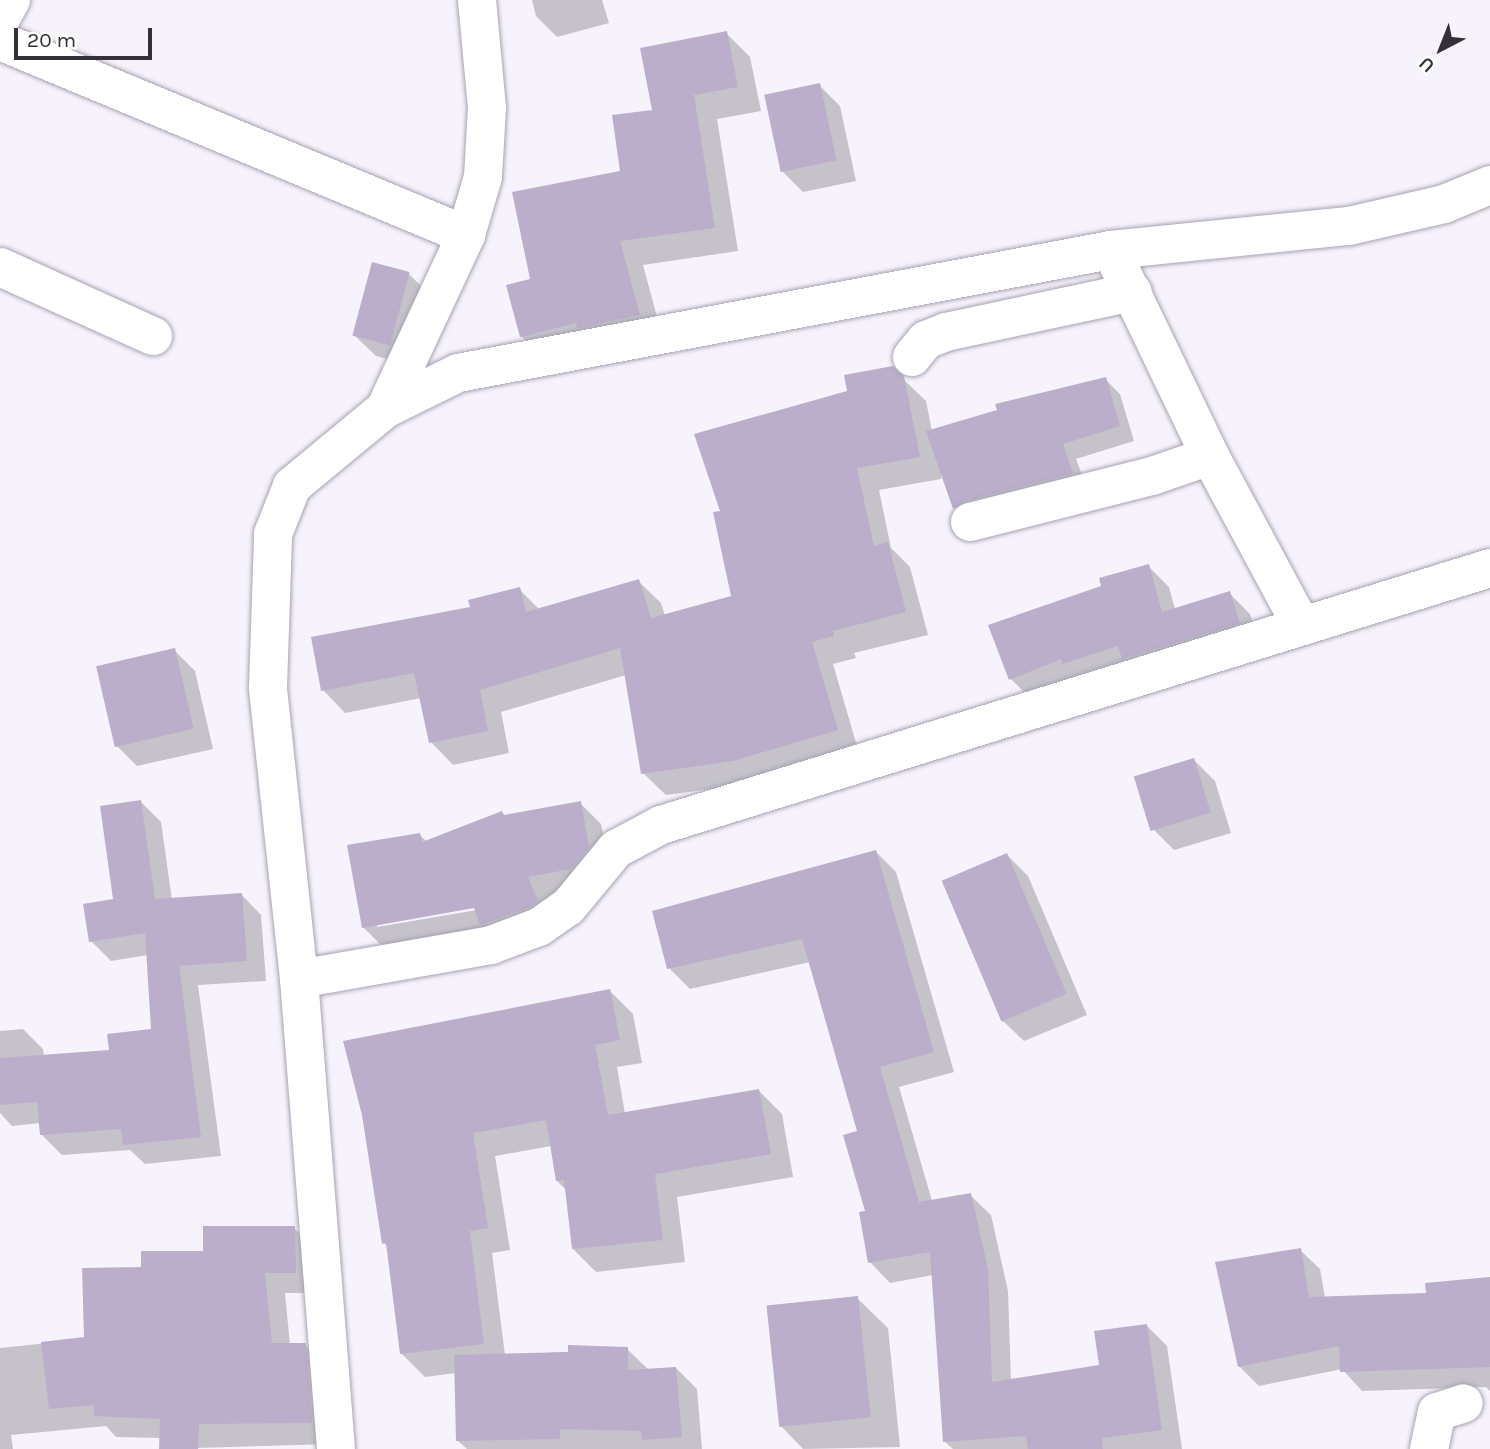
<!DOCTYPE html>
<style>
body{margin:0}
#map{position:relative;width:1490px;height:1449px;overflow:hidden;background:#f7f3fd;font-family:Karla,sans-serif}
div>[style]{position:absolute}
.shadow>*{inset:0;background:#0003}
.building>*{inset:0;background:#baaecb;transform-origin:0 0}
.roads{filter:drop-shadow(0 0 2px #a8a2b2) drop-shadow(0 0 2px #a8a2b2)}
.minor>*{height:38px;margin:-19px;padding:0 19px;transform-origin:19px;border-radius:19px;background:#fff}
span{translate:-50% -50%;white-space:nowrap;text-align:center;line-height:1.15;-webkit-text-stroke:5px #fff;paint-order:stroke}
.north{position:absolute;left:1406px;top:14px;width:70px;height:70px;-webkit-text-stroke:5px #fff;paint-order:stroke;rotate:222deg;font-size:19px;font-weight:700;line-height:28px;text-align:center;color:#333037}
.north::after{content:'';display:block;margin:auto;width:24px;height:32px;background:#333037;clip-path:polygon(50% 0,100% 100%,50% 72%,0 100%)}
.scale{position:absolute;left:14px;top:28px;width:138px;height:32px;box-sizing:border-box;border:4px solid #333037;border-top:0;padding-left:9px;font-size:21px;line-height:24px;white-space:nowrap;color:#333037;-webkit-text-stroke:5px #fff;paint-order:stroke}
</style>
<div id="map">
<div class="shadow">
<i style="clip-path:polygon(532px 0,602px 0,609px 23px,557px 37px,536px 16px)"></i>
<i style="clip-path:polygon(726px 33px,750px 57px,761px 111px,717px 119px,738px 251px,643px 265px,663px 339px,545px 360px,521px 336px,532px 281px,622px 172px,654px 111px)"></i>
<i style="clip-path:polygon(819px 85px,840px 106px,856px 181px,803px 192px,782px 171px)"></i>
<i style="clip-path:polygon(409px 274px,430px 295px,411px 365px,376px 356px,355px 336px)"></i>
<i style="clip-path:polygon(902px 378px,926px 401px,932px 431px,1105px 379px,1120px 394px,1134px 441px,1076px 459px,1087px 488px,969px 522px,955px 508px,942px 470px,941px 479px,879px 490px,891px 548px,910px 567px,928px 635px,854px 653px,856px 658px,833px 664px,859px 753px,756px 783px,666px 795px,643px 773px,626px 675px,501px 712px,509px 753px,453px 765px,431px 742px,421px 698px,345px 713px,323px 690px,472px 608px,519px 589px,540px 610px,638px 581px,661px 603px,665px 616px,733px 597px,722px 512px)"></i>
<i style="clip-path:polygon(1148px 566px,1169px 587px,1175px 609px,1229px 593px,1250px 614px,1260px 643px,1032px 700px,1011px 679px,1103px 587px)"></i>
<i style="clip-path:polygon(174px 650px,195px 671px,213px 749px,137px 766px,116px 745px)"></i>
<i style="clip-path:polygon(1194px 760px,1215px 781px,1231px 833px,1174px 850px,1153px 829px)"></i>
<i style="clip-path:polygon(141px 802px,161px 822px,172px 900px,241px 894px,261px 915px,266px 981px,198px 985px,221px 1156px,145px 1164px,130px 1150px,62px 1155px,41px 1134px,40px 1123px,12px 1126px,0 1113px,0 1031px,23px 1029px,43px 1049px,44px 1057px,111px 1052px,153px 1031px,148px 955px,111px 961px,91px 941px,115px 901px)"></i>
<i style="clip-path:polygon(evenodd,580px 803px,601px 824px,610px 868px,558px 922px,384px 948px,363px 927px,420px 835px,427px 842px,506px 817px,580px 803px,482px 905px,483px 909px,377px 927px,377px 923px,482px 905px)"></i>
<i style="clip-path:polygon(876px 852px,896px 872px,954px 1072px,899px 1087px,932px 1201px,970px 1195px,991px 1215px,1008px 1291px,1011px 1381px,1101px 1367px,1146px 1325px,1167px 1346px,1182px 1449px,953px 1449px,944px 1441px,933px 1275px,890px 1283px,870px 1262px,859px 1132px,810px 962px,690px 989px,669px 968px)"></i>
<i style="clip-path:polygon(1007px 855px,1028px 876px,1087px 1015px,1024px 1041px,1003px 1021px)"></i>
<i style="clip-path:polygon(610px 991px,633px 1014px,642px 1063px,617px 1067px,625px 1114px,759px 1091px,782px 1114px,793px 1177px,677px 1197px,685px 1262px,596px 1272px,573px 1249px,567px 1191px,557px 1181px,551px 1146px,495px 1156px,510px 1250px,492px 1253px,505px 1355px,627px 1349px,649px 1370px,676px 1368px,697px 1389px,702px 1449px,467px 1449px,458px 1441px,456px 1373px,425px 1377px,402px 1354px,389px 1248px,384px 1243px,364px 1114px)"></i>
<i style="clip-path:polygon(294px 1228px,315px 1249px,316px 1293px,285px 1293px,290px 1345px,305px 1345px,326px 1366px,332px 1444px,161px 1449px,161px 1438px,116px 1437px,106px 1426px,11px 1435px,13px 1449px,0 1449px,0 1348px,86px 1339px,142px 1269px)"></i>
<i style="clip-path:polygon(1300px 1250px,1320px 1269px,1325px 1298px,1428px 1295px,1490px 1279px,1490px 1391px,1486px 1387px,1362px 1391px,1342px 1369px,1259px 1386px,1239px 1366px)"></i>
<i style="clip-path:polygon(857px 1298px,888px 1328px,900px 1447px,803px 1449px,780px 1425px)"></i>
</div>
<div class="building">
<i style="clip-path:polygon(727px 31px,738px 87px,694px 95px,715px 228px,620px 241px,640px 315px,577px 328px,576px 323px,520px 337px,506px 285px,530px 279px,512px 192px,620px 171px,612px 115px,652px 110px,640px 48px)"></i>
<i style="left:820px;top:83px;width:79px;height:57px;rotate:78deg"></i>
<i style="left:372px;top:262px;width:39px;height:76px;rotate:15deg"></i>
<i style="clip-path:polygon(893px 366px,904px 376px,920px 457px,857px 468px,874px 546px,888px 542px,906px 612px,833px 631px,834px 636px,812px 642px,838px 730px,733px 761px,641px 774px,620px 648px,480px 690px,488px 731px,429px 743px,414px 673px,321px 691px,311px 637px,470px 607px,468px 600px,520px 587px,526px 612px,639px 579px,651px 618px,731px 596px,713px 512px,720px 511px,694px 434px,847px 391px,844px 375px)"></i>
<i style="clip-path:polygon(1106px 377px,1120px 426px,1063px 444px,1073px 473px,965px 501px,953px 509px,926px 431px,997px 410px,995px 404px)"></i>
<i style="clip-path:polygon(1149px 564px,1162px 612px,1230px 591px,1240px 623px,1122px 659px,1118px 646px,1062px 664px,1061px 659px,1009px 680px,988px 625px,1101px 586px,1099px 578px)"></i>
<i style="left:175px;top:648px;width:83px;height:81px;rotate:77deg"></i>
<i style="left:1194px;top:758px;width:57px;height:63px;rotate:73deg"></i>
<i style="clip-path:polygon(141px 800px,155px 899px,242px 893px,247px 961px,179px 966px,201px 1137px,123px 1145px,121px 1129px,40px 1135px,37px 1102px,0 1105px,0 1058px,109px 1050px,107px 1034px,151px 1029px,145px 933px,89px 942px,83px 904px,113px 899px,100px 806px)"></i>
<i style="clip-path:polygon(581px 801px,589px 847px,571px 869px,528px 877px,538px 901px,529px 907px,480px 925px,474px 908px,362px 928px,347px 845px,420px 833px,422px 842px,502px 811px,504px 815px)"></i>
<i style="clip-path:polygon(876px 850px,934px 1052px,880px 1067px,919px 1202px,971px 1193px,988px 1269px,992px 1382px,1099px 1365px,1094px 1331px,1147px 1324px,1162px 1430px,1102px 1438px,1103px 1449px,1028px 1449px,1026px 1436px,943px 1442px,930px 1252px,868px 1263px,859px 1212px,865px 1211px,843px 1135px,857px 1131px,802px 939px,667px 969px,652px 911px)"></i>
<i style="left:1007px;top:853px;width:153px;height:71px;rotate:67deg"></i>
<i style="clip-path:polygon(610px 989px,620px 1040px,595px 1045px,608px 1115px,759px 1089px,771px 1154px,655px 1174px,663px 1240px,572px 1249px,564px 1180px,556px 1181px,546px 1120px,473px 1133px,488px 1228px,470px 1231px,484px 1344px,400px 1354px,386px 1243px,382px 1244px,362px 1115px,343px 1041px)"></i>
<i style="clip-path:polygon(203px 1226px,295px 1226px,296px 1273px,265px 1273px,272px 1343px,306px 1343px,312px 1423px,199px 1424px,198px 1449px,159px 1449px,160px 1419px,94px 1416px,94px 1405px,49px 1409px,41px 1342px,84px 1337px,82px 1268px,141px 1267px,141px 1251px,203px 1251px)"></i>
<i style="clip-path:polygon(1301px 1248px,1309px 1297px,1426px 1293px,1425px 1283px,1490px 1277px,1490px 1367px,1340px 1372px,1339px 1346px,1238px 1367px,1215px 1262px)"></i>
<i style="left:858px;top:1296px;width:122px;height:92px;rotate:84deg"></i>
<i style="clip-path:polygon(568px 1345px,628px 1347px,628px 1370px,676px 1367px,682px 1437px,642px 1440px,641px 1431px,560px 1429px,560px 1439px,456px 1441px,454px 1355px,568px 1352px)"></i>
</div>
<div class="roads">
<div class="minor">
<i style="left:0;top:20px;width:23px;rotate:-61deg"></i>
<i style="left:0;top:41px;width:505px;rotate:22.6deg"></i>
<i style="left:1111px;top:250px;width:229px;rotate:64.3deg"></i>
<i style="left:1210px;top:456px;width:192px;rotate:61.7deg"></i>
<i style="left:0;top:267px;width:168px;rotate:24.3deg"></i>
<i style="left:912px;top:357px;width:22px;rotate:-51deg"></i>
<i style="left:926px;top:340px;width:22px;rotate:-22deg"></i>
<i style="left:946px;top:332px;width:191px;rotate:-12.1deg"></i>
<i style="left:385px;top:409px;width:81px;rotate:-26.3deg"></i>
<i style="left:458px;top:373px;width:664px;rotate:-10.67deg"></i>
<i style="left:1111px;top:250px;width:239px;rotate:-5.8deg"></i>
<i style="left:1349px;top:226px;width:98px;rotate:-13deg"></i>
<i style="left:1444px;top:204px;width:50px;rotate:-22.4deg"></i>
<i style="left:970px;top:522px;width:188px;rotate:-14.2deg"></i>
<i style="left:1152px;top:476px;width:61px;rotate:-19deg"></i>
<i style="left:299px;top:979px;width:195px;rotate:-10deg"></i>
<i style="left:491px;top:945px;width:51px;rotate:-20.6deg"></i>
<i style="left:539px;top:927px;width:35px;rotate:-35deg"></i>
<i style="left:568px;top:907px;width:75px;rotate:-50.4deg"></i>
<i style="left:616px;top:849px;width:51px;rotate:-28.1deg"></i>
<i style="left:661px;top:825px;width:868px;rotate:-17.22deg"></i>
<i style="left:336px;top:1449px;width:471px;rotate:-94.5deg"></i>
<i style="left:299px;top:979px;width:293px;rotate:-96.1deg"></i>
<i style="left:268px;top:688px;width:154px;rotate:-88.1deg"></i>
<i style="left:273px;top:534px;width:52px;rotate:-68.4deg"></i>
<i style="left:292px;top:486px;width:121px;rotate:-39.6deg"></i>
<i style="left:385px;top:409px;width:192px;rotate:-65deg"></i>
<i style="left:466px;top:235px;width:60px;rotate:-73.7deg"></i>
<i style="left:483px;top:177px;width:69px;rotate:-86.7deg"></i>
<i style="left:487px;top:108px;width:108px;rotate:-95.3deg"></i>
<i style="left:1429px;top:1449px;width:38px;rotate:-78deg"></i>
<i style="left:1437px;top:1412px;width:28px;rotate:-18deg"></i>
</div>
</div>
<div class="north">U</div>
<div class="scale">20 m</div>
</div>
